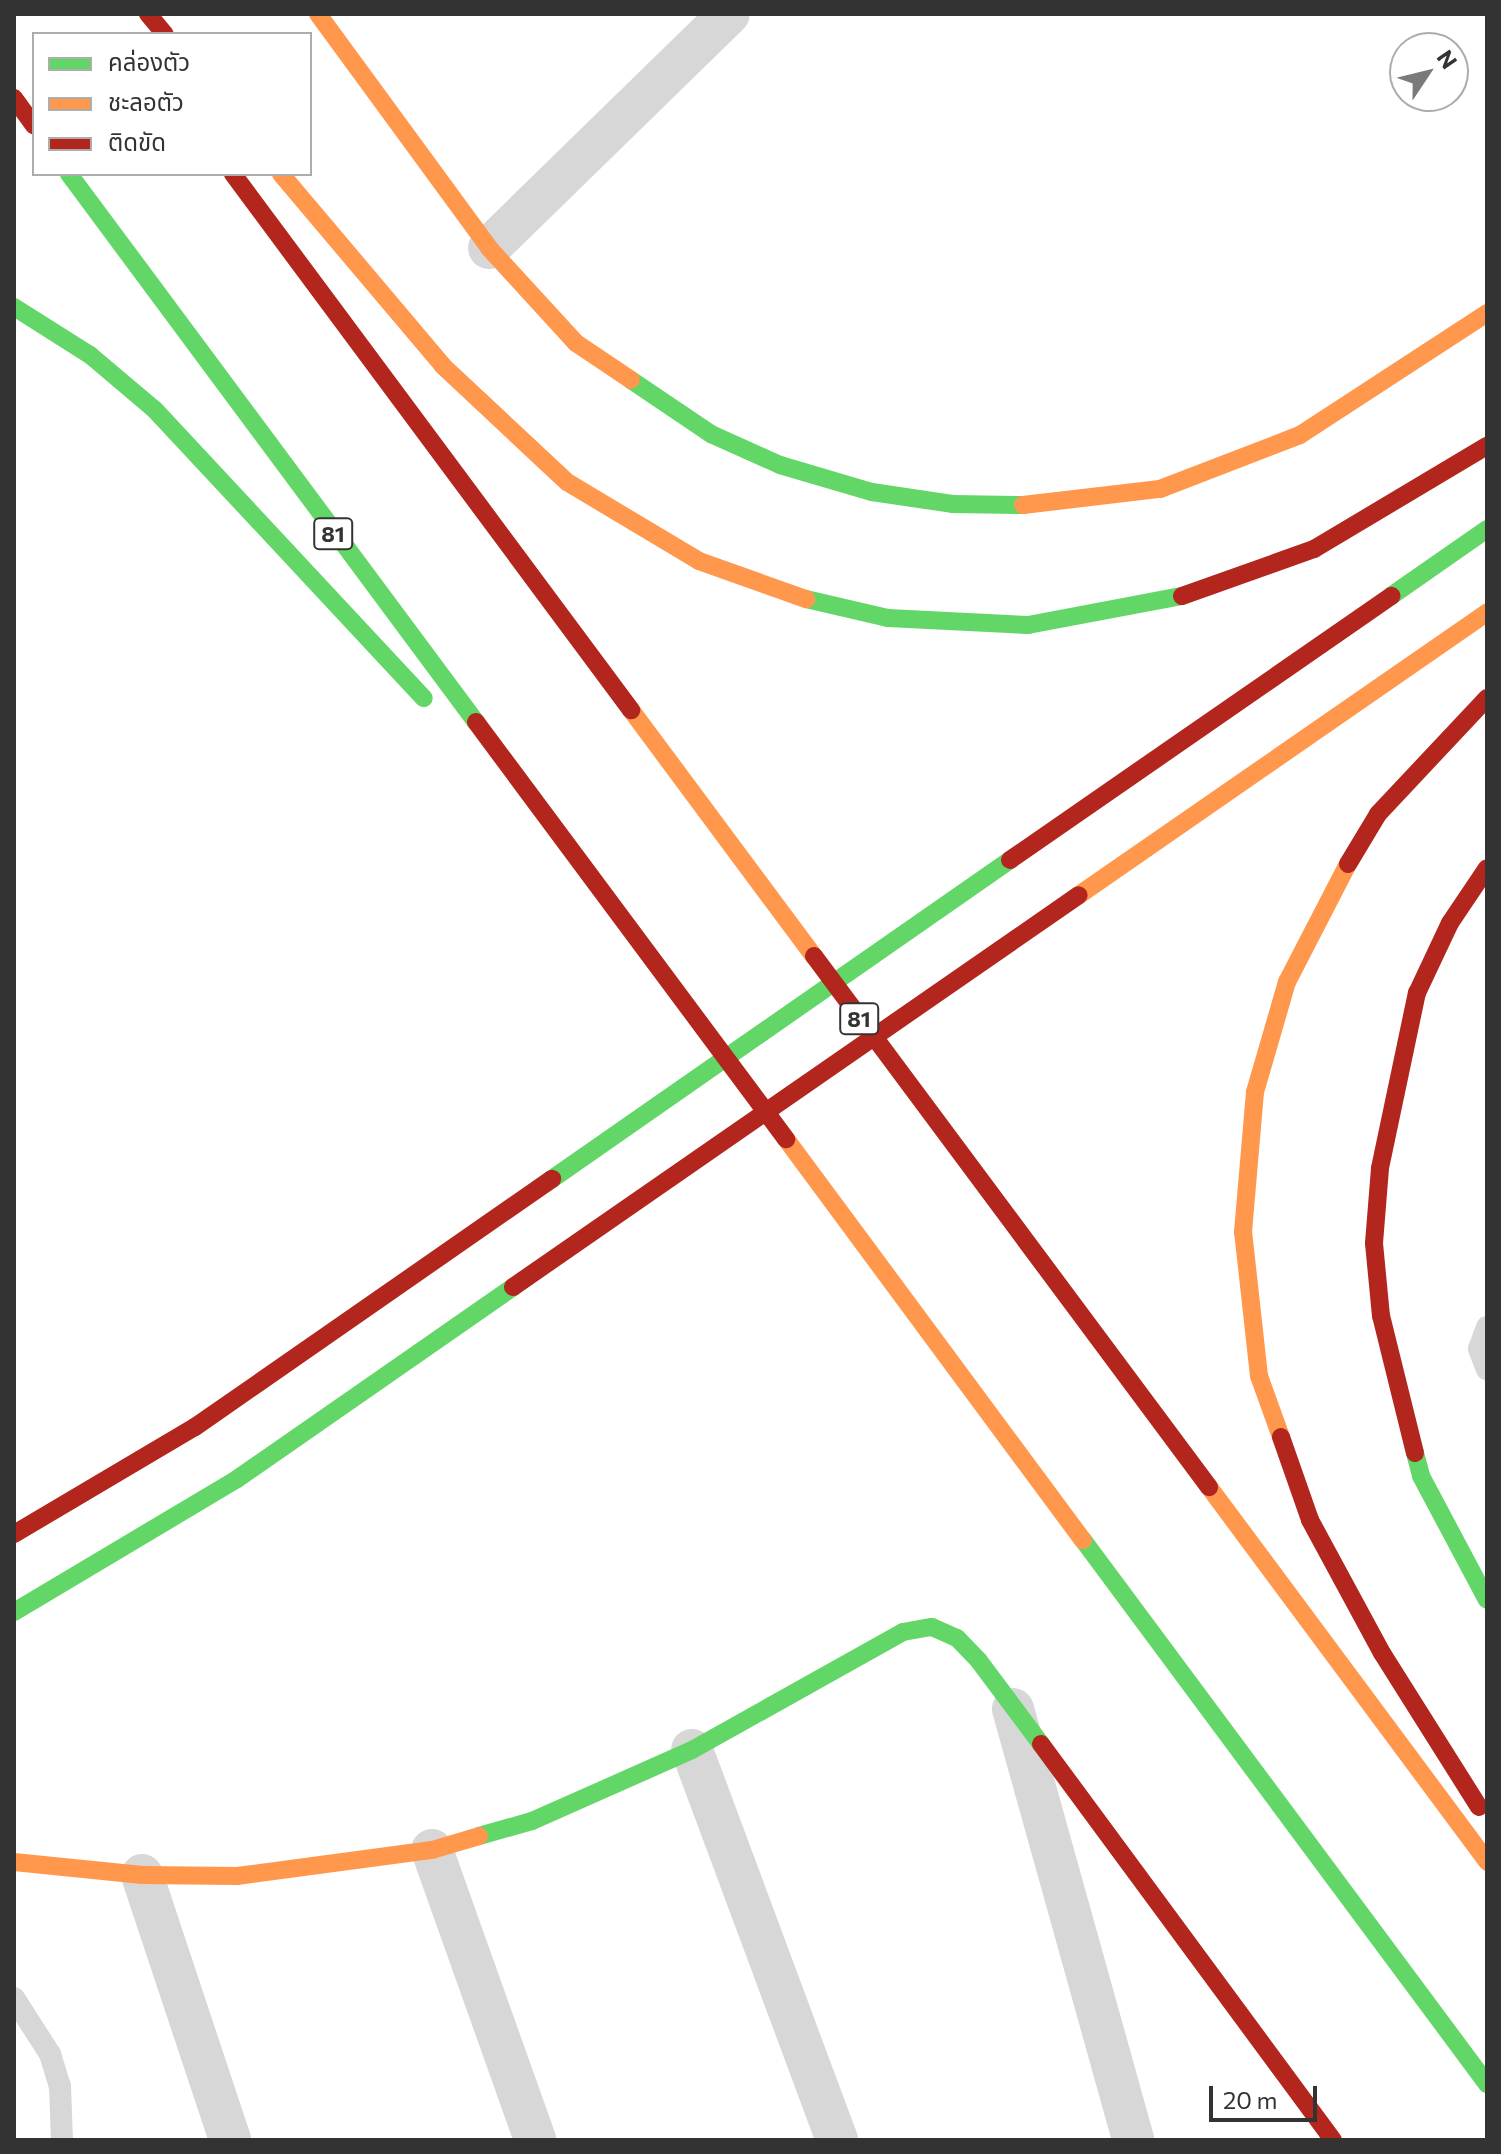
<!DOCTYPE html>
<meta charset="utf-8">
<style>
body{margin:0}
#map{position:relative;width:1501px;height:2154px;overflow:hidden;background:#fff;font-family:Commissioner,"Noto Sans Thai",sans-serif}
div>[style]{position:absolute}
.lane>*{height:22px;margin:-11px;padding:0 11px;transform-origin:11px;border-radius:11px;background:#d7d7d7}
.street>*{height:42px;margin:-21px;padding:0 21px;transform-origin:21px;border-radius:21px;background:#d7d7d7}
.fast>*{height:18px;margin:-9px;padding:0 9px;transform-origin:9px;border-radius:9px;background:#63d668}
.slow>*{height:18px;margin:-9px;padding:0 9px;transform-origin:9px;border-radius:9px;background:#ff974d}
.jam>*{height:18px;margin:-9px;padding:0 9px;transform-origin:9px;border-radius:9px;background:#b3261e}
span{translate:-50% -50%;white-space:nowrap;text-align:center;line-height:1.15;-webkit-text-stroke:8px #fff;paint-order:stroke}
.shield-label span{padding:2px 6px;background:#fff;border:2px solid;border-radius:6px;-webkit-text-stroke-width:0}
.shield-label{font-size:22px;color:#333;font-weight:700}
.frame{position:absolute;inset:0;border:16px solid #333;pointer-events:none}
.legend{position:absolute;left:32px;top:32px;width:280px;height:144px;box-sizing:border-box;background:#fff;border:2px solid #adadad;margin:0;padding:10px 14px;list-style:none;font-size:24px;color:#333}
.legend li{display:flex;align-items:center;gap:16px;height:40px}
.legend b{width:40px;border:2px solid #adadad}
.north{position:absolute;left:1389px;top:32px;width:80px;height:80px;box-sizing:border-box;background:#fff;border:2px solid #adadad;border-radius:50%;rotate:55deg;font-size:22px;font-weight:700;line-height:32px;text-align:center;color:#333}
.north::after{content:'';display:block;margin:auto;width:28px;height:36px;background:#7a7a7a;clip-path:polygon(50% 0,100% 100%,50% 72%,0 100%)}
.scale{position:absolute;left:1209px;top:2086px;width:108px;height:36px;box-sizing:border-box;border:4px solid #333;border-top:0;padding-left:10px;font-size:24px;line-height:28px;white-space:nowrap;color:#333;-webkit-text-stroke:6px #fff;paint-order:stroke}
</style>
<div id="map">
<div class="lane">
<i style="left:1487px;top:1327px;width:23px;rotate:110deg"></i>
<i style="left:1479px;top:1349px;width:22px;rotate:69deg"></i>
<i style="left:14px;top:1998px;width:67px;rotate:57.3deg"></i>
<i style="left:50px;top:2054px;width:34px;rotate:73deg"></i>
<i style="left:60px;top:2086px;width:54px;rotate:87.9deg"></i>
</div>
<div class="street">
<i style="left:489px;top:248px;width:335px;rotate:-44.3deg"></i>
<i style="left:1013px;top:1709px;width:447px;rotate:74.4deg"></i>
<i style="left:692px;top:1750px;width:416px;rotate:69.6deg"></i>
<i style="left:432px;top:1850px;width:308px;rotate:70.4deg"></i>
<i style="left:142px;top:1875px;width:279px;rotate:71.6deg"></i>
</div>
<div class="fast">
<i style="left:69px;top:174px;width:683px;rotate:53.4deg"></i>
<i style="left:14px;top:307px;width:90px;rotate:32.3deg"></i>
<i style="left:90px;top:355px;width:85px;rotate:40.2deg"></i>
<i style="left:155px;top:410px;width:394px;rotate:47deg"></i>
<i style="left:631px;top:380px;width:97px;rotate:34deg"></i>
<i style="left:711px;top:434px;width:76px;rotate:24.2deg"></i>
<i style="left:780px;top:465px;width:96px;rotate:16.4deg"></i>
<i style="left:872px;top:492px;width:81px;rotate:8.5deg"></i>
<i style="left:952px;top:504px;width:71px;rotate:0.8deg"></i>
<i style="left:1391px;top:596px;width:117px;rotate:-34.9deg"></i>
<i style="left:806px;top:599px;width:84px;rotate:13deg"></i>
<i style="left:888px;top:618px;width:140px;rotate:2.9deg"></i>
<i style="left:1028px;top:625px;width:157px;rotate:-10.7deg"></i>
<i style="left:552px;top:1179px;width:558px;rotate:-34.86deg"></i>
<i style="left:1415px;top:1453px;width:24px;rotate:75deg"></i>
<i style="left:1421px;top:1476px;width:140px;rotate:62deg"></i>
<i style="left:1083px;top:1540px;width:678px;rotate:53.4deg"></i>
<i style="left:14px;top:1612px;width:260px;rotate:-30.8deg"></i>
<i style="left:237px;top:1479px;width:336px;rotate:-34.8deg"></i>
<i style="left:479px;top:1836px;width:55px;rotate:-15.8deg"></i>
<i style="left:532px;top:1821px;width:175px;rotate:-23.9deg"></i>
<i style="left:692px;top:1750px;width:242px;rotate:-29.2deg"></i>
<i style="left:903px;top:1632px;width:29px;rotate:-10deg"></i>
<i style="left:932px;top:1627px;width:27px;rotate:24deg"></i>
<i style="left:957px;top:1638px;width:32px;rotate:46deg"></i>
<i style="left:979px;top:1661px;width:104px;rotate:53.2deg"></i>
</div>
<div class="slow">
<i style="left:318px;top:14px;width:290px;rotate:53.8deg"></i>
<i style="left:489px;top:248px;width:129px;rotate:47.5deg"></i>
<i style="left:576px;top:343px;width:66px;rotate:33.9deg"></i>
<i style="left:281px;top:174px;width:251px;rotate:49.8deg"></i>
<i style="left:443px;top:366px;width:170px;rotate:43.1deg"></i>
<i style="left:567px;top:482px;width:154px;rotate:30.9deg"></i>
<i style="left:699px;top:561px;width:114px;rotate:19.6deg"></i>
<i style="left:1023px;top:505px;width:138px;rotate:-6.7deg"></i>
<i style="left:1160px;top:489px;width:150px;rotate:-21.1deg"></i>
<i style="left:1300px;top:435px;width:223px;rotate:-33.1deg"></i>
<i style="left:631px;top:710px;width:307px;rotate:53.4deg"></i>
<i style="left:1079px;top:895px;width:497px;rotate:-34.7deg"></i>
<i style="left:786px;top:1139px;width:499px;rotate:53.5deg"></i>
<i style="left:1281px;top:1437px;width:65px;rotate:-109.8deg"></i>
<i style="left:1259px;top:1376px;width:145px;rotate:-96.3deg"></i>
<i style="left:1243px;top:1232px;width:141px;rotate:-85.1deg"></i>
<i style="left:1255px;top:1092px;width:115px;rotate:-73.8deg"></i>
<i style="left:1287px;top:982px;width:133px;rotate:-62.7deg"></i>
<i style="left:1209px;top:1487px;width:467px;rotate:53.4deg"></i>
<i style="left:14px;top:1862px;width:129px;rotate:5.8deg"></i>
<i style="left:142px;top:1875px;width:95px;rotate:0.6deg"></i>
<i style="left:237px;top:1876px;width:197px;rotate:-7.6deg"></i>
<i style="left:432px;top:1850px;width:49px;rotate:-16.6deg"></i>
</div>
<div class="jam">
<i style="left:148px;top:14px;width:26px;rotate:50deg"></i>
<i style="left:14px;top:98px;width:34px;rotate:54deg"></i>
<i style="left:233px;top:174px;width:668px;rotate:53.4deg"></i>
<i style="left:1182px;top:596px;width:140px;rotate:-19.6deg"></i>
<i style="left:1314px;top:549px;width:201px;rotate:-30.8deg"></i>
<i style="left:476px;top:722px;width:520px;rotate:53.37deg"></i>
<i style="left:1010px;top:860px;width:464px;rotate:-34.7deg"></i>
<i style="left:1348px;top:864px;width:58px;rotate:-59deg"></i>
<i style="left:1378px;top:814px;width:159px;rotate:-46.8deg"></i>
<i style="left:814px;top:956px;width:662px;rotate:53.36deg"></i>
<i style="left:513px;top:1287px;width:688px;rotate:-34.71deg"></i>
<i style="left:1281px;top:1437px;width:88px;rotate:70.7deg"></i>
<i style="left:1310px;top:1520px;width:151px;rotate:61.6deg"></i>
<i style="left:1382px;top:1653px;width:182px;rotate:57.8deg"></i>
<i style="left:1415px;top:1453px;width:141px;rotate:-103.9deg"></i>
<i style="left:1381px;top:1316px;width:73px;rotate:-95.5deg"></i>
<i style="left:1374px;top:1243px;width:75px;rotate:-85.4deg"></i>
<i style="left:1380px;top:1168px;width:179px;rotate:-78.1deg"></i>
<i style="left:1417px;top:993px;width:77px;rotate:-64.8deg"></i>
<i style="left:1450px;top:923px;width:66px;rotate:-56.1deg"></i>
<i style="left:14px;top:1534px;width:210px;rotate:-30.6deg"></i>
<i style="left:195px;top:1427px;width:435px;rotate:-34.8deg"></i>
<i style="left:1041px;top:1744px;width:492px;rotate:53.6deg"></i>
</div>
<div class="shield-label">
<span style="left:333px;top:534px">81</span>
<span style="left:859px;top:1019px">81</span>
</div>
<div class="frame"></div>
<ul class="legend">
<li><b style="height:10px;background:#63d668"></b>คล่องตัว</li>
<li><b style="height:10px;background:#ff974d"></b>ชะลอตัว</li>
<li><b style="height:10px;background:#b3261e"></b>ติดขัด</li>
</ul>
<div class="north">N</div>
<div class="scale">20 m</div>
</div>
